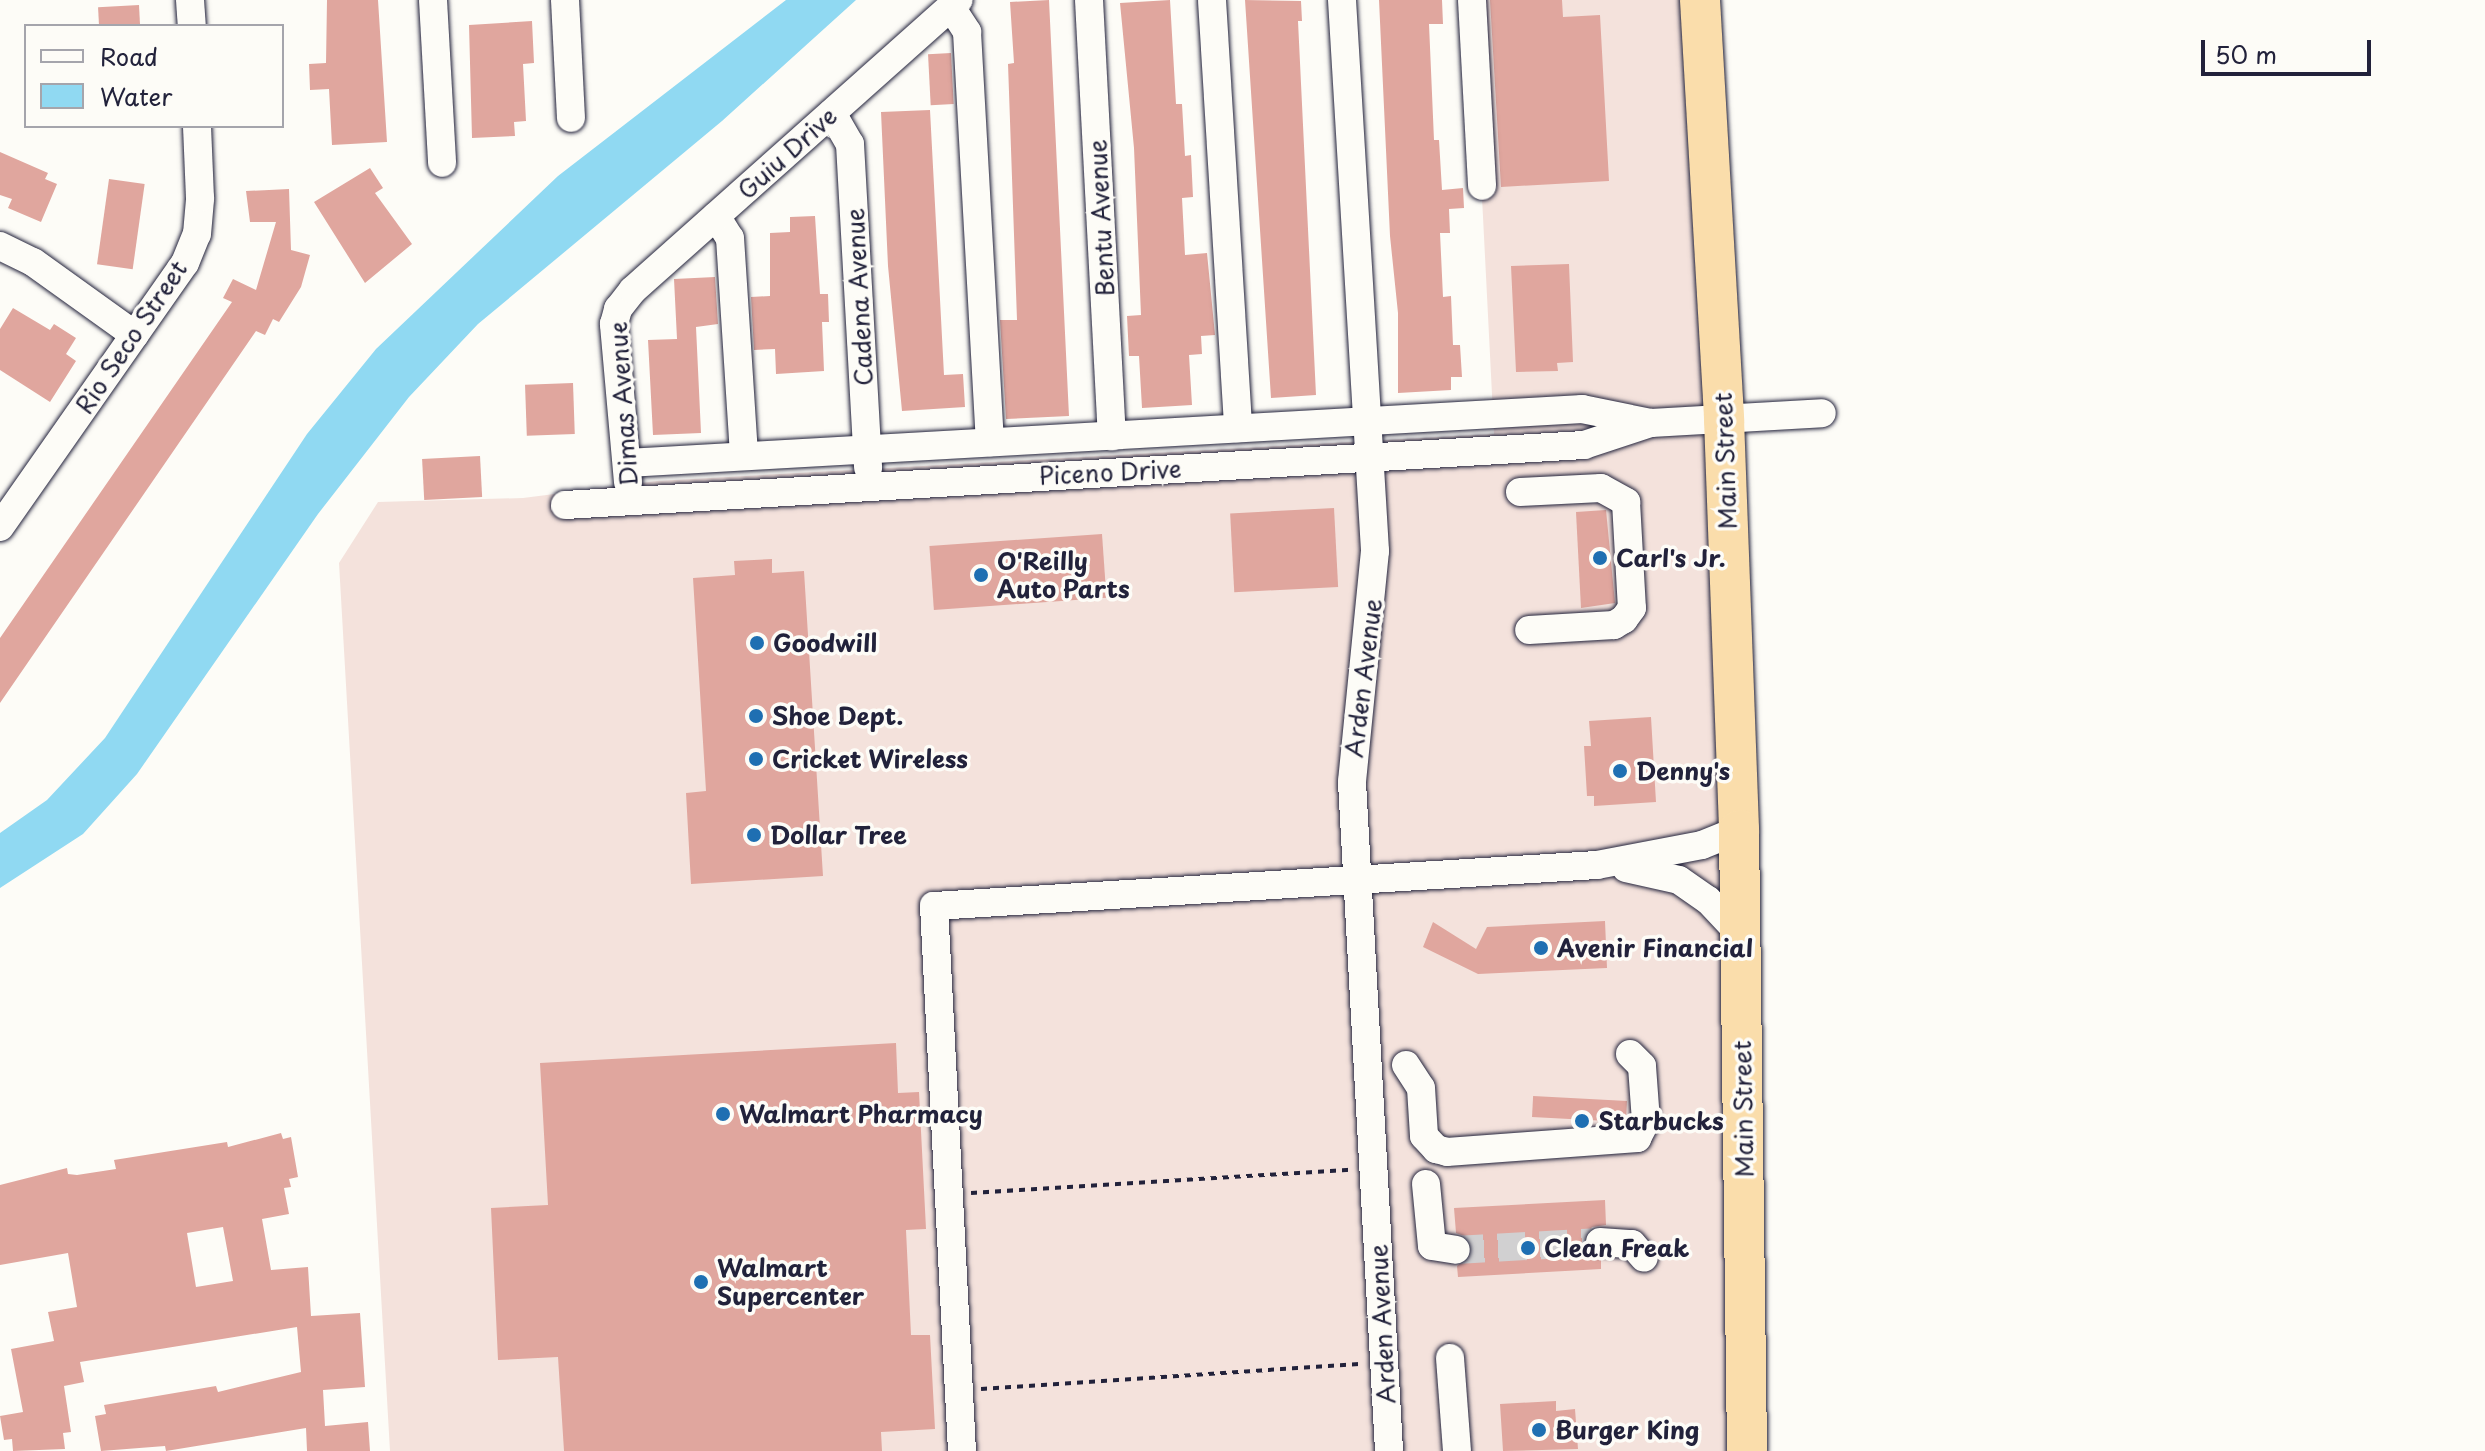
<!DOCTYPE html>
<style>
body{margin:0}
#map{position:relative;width:2485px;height:1451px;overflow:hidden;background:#fdfcf7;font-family:"Playpen Sans",sans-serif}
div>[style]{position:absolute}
.built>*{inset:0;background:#f4e2dc}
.water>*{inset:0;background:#90d9f2}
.building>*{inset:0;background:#e0a69e;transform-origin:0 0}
.minor-tunnel>*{height:28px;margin-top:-14px;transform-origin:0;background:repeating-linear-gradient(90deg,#d1d0d1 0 28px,transparent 0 42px)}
.path>*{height:4px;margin-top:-2px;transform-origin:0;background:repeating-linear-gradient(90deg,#22223b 0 6px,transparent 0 12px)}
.roads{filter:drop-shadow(0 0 2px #22223b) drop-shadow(0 0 2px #22223b)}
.minor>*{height:28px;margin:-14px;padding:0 14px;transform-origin:14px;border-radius:14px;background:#fdfcf7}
.highway>*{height:40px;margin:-20px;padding:0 20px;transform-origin:20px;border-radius:20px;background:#faddab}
.dots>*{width:22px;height:22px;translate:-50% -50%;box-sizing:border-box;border:4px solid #fdfcf7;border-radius:50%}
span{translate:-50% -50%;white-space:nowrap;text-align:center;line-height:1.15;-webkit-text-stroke:7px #fdfcf7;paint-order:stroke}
.street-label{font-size:24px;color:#22223b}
.poi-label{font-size:24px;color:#22223b;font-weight:700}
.left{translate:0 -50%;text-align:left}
.legend{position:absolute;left:24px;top:24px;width:260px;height:104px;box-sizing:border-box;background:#fdfcf7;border:2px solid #a5a5ac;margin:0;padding:10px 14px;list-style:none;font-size:24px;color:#22223b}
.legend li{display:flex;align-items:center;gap:16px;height:40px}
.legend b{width:40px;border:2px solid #a5a5ac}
.scale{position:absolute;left:2201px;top:40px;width:170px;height:36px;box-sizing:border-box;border:4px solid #22223b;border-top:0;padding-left:10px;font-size:24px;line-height:28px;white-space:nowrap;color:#22223b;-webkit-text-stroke:6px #fdfcf7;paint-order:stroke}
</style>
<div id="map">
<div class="built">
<i style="clip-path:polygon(1472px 0,1700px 0,1747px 1451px,390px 1451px,339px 563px,378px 502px,523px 498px,657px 481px,1494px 434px)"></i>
</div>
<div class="water">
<i style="clip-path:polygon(786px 0,856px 0,722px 121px,478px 324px,409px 397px,318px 514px,137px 774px,83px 834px,0 888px,0 833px,47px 800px,105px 738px,307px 434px,376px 349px,558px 176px)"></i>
</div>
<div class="building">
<i style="clip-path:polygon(327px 0,378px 0,387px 142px,332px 145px,329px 89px,310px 90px,309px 64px,326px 63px)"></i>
<i style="clip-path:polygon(1049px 0,1069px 416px,1006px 419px,1000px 320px,1017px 320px,1008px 64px,1014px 63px,1010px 2px)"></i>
<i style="clip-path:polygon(1170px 0,1176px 104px,1182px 104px,1185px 156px,1191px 155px,1193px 197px,1182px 198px,1185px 255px,1207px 253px,1215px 335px,1201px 336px,1202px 354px,1189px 355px,1192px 405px,1142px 408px,1139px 356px,1129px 356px,1127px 316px,1141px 315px,1134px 148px,1120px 3px)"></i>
<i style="clip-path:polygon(1245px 0,1301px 1px,1302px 21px,1298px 21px,1316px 395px,1271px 398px)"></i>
<i style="clip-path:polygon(1379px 0,1442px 0,1443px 24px,1429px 24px,1434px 140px,1439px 140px,1442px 190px,1463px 188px,1464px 208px,1449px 209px,1450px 233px,1440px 233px,1443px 297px,1451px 296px,1453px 345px,1460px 345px,1462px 377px,1451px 377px,1451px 390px,1398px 393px,1398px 313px,1390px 236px)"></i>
<i style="clip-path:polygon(1490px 0,1562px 0,1563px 17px,1600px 15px,1609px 181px,1501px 187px)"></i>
<i style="left:139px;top:5px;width:21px;height:41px;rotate:87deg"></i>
<i style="clip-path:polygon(532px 21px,534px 63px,523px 64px,526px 121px,514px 122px,515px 136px,472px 138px,469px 25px)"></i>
<i style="left:951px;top:53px;width:51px;height:23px;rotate:87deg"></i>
<i style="clip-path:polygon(930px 110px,944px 375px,963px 374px,965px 407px,902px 411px,888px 266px,881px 112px)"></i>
<i style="clip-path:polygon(0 152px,48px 173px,45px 179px,57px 184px,41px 222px,8px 208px,12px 199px,0 195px)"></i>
<i style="clip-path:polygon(370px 168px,383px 188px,375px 193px,412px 244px,365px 283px,314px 202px)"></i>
<i style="left:109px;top:179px;width:36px;height:86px;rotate:8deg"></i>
<i style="clip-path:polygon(289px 189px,291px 250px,310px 255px,301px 287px,279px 322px,273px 319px,265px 335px,256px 331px,0 703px,0 638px,232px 302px,223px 298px,233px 279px,256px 290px,276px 222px,250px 222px,246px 191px)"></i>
<i style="clip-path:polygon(815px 216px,820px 294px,828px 294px,829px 322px,822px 322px,824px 371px,776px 374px,775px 349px,754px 350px,751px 297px,770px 296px,770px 233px,790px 232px,790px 217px)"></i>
<i style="clip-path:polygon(1569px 264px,1573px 362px,1557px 363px,1558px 371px,1516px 372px,1511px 266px)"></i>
<i style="clip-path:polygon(715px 277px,718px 324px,696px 327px,701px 433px,653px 435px,648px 340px,677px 339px,674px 279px)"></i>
<i style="clip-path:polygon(13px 308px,50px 330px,54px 324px,76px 338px,66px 354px,76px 361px,50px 402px,0 370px,0 329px)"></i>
<i style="left:573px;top:383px;width:51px;height:48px;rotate:88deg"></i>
<i style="left:480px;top:456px;width:41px;height:58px;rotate:87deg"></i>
<i style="left:1334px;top:508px;width:79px;height:104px;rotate:87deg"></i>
<i style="clip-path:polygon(1606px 510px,1615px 603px,1581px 608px,1576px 512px)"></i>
<i style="left:1102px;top:534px;width:64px;height:173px;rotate:86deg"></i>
<i style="clip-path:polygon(772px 559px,772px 573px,804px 571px,823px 876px,691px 884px,686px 793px,706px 791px,693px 578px,735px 575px,734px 561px)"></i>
<i style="clip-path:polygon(1651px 717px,1656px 802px,1594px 806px,1594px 796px,1587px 796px,1584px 746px,1591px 746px,1589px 721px)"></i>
<i style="clip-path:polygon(1605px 921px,1607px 968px,1478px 974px,1423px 947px,1433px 922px,1476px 949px,1487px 927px)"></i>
<i style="clip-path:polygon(896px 1043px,898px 1093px,919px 1092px,926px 1229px,906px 1230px,911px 1335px,930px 1335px,935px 1429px,881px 1432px,882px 1451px,564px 1451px,558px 1357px,498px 1360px,491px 1208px,548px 1205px,540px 1063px)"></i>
<i style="left:1627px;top:1101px;width:21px;height:94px;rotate:93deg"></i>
<i style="clip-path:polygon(evenodd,281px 1133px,283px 1139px,291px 1137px,298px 1177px,289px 1179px,291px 1187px,284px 1188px,289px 1214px,262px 1219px,271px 1270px,308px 1267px,311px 1316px,360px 1313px,365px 1387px,323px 1390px,325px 1426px,368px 1422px,370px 1451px,307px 1451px,306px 1428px,166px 1451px,165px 1446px,101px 1451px,95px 1416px,106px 1414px,104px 1405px,216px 1386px,218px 1392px,301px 1372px,297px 1327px,80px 1362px,84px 1382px,64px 1386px,71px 1432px,63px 1433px,65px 1449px,13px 1451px,12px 1439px,4px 1440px,0 1416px,23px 1412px,11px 1349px,54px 1341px,48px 1312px,77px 1307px,68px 1253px,0 1265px,0 1185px,67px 1168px,68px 1174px,77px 1175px,116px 1169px,114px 1160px,227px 1142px,228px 1147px,281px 1133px,223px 1227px,233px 1281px,196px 1287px,187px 1233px,223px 1227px)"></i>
<i style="clip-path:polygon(1605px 1200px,1606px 1225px,1592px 1227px,1583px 1242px,1590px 1256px,1601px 1259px,1601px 1269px,1458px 1277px,1457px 1266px,1473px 1252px,1467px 1237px,1456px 1233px,1454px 1208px)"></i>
<i style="clip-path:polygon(1556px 1401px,1556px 1411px,1575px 1409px,1578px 1449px,1503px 1451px,1500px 1404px)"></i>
</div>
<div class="minor-tunnel">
<i style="left:1456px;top:1250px;width:144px;rotate:-3.2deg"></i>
</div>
<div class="path">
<i style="left:971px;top:1193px;width:380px;rotate:-3.5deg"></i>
<i style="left:981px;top:1389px;width:379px;rotate:-3.8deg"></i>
</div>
<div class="roads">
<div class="minor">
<i style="left:190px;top:0;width:26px;rotate:86deg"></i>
<i style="left:433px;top:0;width:163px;rotate:86.8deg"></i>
<i style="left:565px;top:0;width:118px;rotate:87.1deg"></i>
<i style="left:1089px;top:0;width:437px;rotate:87deg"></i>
<i style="left:1212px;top:0;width:429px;rotate:86.5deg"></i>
<i style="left:1342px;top:0;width:552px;rotate:86.57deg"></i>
<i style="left:1375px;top:551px;width:232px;rotate:95.7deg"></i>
<i style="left:1352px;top:782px;width:670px;rotate:86.83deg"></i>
<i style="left:1472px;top:0;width:186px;rotate:86.9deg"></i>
<i style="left:951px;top:7px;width:30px;rotate:57deg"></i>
<i style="left:967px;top:32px;width:411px;rotate:86.8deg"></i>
<i style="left:832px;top:113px;width:36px;rotate:60deg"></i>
<i style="left:850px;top:144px;width:324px;rotate:86.8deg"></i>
<i style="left:716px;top:216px;width:26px;rotate:58deg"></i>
<i style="left:730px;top:238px;width:217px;rotate:86.3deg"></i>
<i style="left:0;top:246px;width:37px;rotate:26deg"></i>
<i style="left:33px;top:262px;width:125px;rotate:35.6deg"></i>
<i style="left:627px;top:463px;width:957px;rotate:-3.24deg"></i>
<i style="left:1582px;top:409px;width:70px;rotate:11.5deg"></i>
<i style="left:628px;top:482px;width:159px;rotate:-95.1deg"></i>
<i style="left:614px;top:324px;width:16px;rotate:-75deg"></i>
<i style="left:618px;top:309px;width:24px;rotate:-52deg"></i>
<i style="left:633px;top:290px;width:436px;rotate:-41.7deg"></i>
<i style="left:1520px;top:492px;width:81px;rotate:-2.8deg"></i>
<i style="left:1601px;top:488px;width:29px;rotate:29deg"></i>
<i style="left:1626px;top:502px;width:106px;rotate:86.8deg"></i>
<i style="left:1632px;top:608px;width:14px;rotate:126deg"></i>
<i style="left:1624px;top:619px;width:12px;rotate:149deg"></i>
<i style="left:1614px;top:625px;width:85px;rotate:176.6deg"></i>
<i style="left:565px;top:505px;width:1021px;rotate:-3.37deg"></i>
<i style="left:1584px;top:445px;width:71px;rotate:-18.2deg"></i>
<i style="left:1651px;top:423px;width:171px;rotate:-3.3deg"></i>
<i style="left:0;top:527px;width:322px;rotate:-55deg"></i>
<i style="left:185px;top:263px;width:31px;rotate:-68deg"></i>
<i style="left:197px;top:234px;width:36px;rotate:-85deg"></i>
<i style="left:200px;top:198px;width:72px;rotate:-92.4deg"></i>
<i style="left:1626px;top:868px;width:54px;rotate:12.8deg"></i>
<i style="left:1679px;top:880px;width:35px;rotate:35deg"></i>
<i style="left:1708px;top:900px;width:48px;rotate:46.7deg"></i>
<i style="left:1406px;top:1065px;width:27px;rotate:57deg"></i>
<i style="left:1421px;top:1088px;width:48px;rotate:86.4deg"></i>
<i style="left:1424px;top:1136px;width:18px;rotate:47deg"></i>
<i style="left:1436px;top:1149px;width:11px;rotate:15deg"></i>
<i style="left:1447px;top:1152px;width:191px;rotate:-4.2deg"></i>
<i style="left:1637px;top:1138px;width:19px;rotate:-62deg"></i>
<i style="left:1646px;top:1121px;width:55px;rotate:-94.2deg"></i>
<i style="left:1642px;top:1066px;width:17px;rotate:-135deg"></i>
<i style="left:1426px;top:1184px;width:62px;rotate:84.5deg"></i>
<i style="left:1432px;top:1246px;width:24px;rotate:9deg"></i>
<i style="left:1600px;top:1242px;width:32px;rotate:4deg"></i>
<i style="left:1632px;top:1244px;width:18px;rotate:49deg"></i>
<i style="left:1450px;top:1358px;width:93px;rotate:85.7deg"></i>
<i style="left:962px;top:1451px;width:546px;rotate:-92.94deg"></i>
<i style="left:934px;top:906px;width:664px;rotate:-3.54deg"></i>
<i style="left:1597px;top:865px;width:107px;rotate:-10.8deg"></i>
<i style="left:1702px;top:845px;width:40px;rotate:-22deg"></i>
</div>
<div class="highway">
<i style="left:1700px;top:0;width:420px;rotate:86.7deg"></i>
<i style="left:1724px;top:419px;width:411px;rotate:87.9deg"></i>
<i style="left:1739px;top:830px;width:621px;rotate:89.26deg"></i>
</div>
</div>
<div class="dots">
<i style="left:1600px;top:558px;background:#1f6fb2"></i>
<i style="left:981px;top:575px;background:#1f6fb2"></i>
<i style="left:757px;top:643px;background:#1f6fb2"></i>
<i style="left:756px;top:716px;background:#1f6fb2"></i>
<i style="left:756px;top:759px;background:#1f6fb2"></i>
<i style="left:1620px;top:771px;background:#1f6fb2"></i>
<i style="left:754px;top:835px;background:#1f6fb2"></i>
<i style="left:1541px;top:948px;background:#1f6fb2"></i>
<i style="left:723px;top:1114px;background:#1f6fb2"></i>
<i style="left:1582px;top:1121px;background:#1f6fb2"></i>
<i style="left:1528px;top:1248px;background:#1f6fb2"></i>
<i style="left:701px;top:1282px;background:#1f6fb2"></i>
<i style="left:1539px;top:1430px;background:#1f6fb2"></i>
</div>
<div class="street-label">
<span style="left:787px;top:153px;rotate:-42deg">Guiu Drive</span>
<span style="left:1101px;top:218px;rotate:-93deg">Bentu Avenue</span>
<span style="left:859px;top:297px;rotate:-93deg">Cadena Avenue</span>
<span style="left:131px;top:337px;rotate:-56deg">Rio Seco Street</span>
<span style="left:623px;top:404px;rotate:-94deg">Dimas Avenue</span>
<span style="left:1725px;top:461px;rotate:-92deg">Main Street</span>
<span style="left:1110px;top:472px;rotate:-3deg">Piceno Drive</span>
<span style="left:1363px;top:678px;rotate:-83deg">Arden Avenue</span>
<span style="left:1743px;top:1109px;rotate:-91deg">Main Street</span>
<span style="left:1382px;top:1324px;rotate:-93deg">Arden Avenue</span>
</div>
<div class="poi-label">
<span class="left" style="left:1616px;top:558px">Carl's Jr.</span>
<span class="left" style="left:997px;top:575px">O'Reilly<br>Auto Parts</span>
<span class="left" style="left:773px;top:643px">Goodwill</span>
<span class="left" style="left:772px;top:716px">Shoe Dept.</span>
<span class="left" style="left:772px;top:759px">Cricket Wireless</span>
<span class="left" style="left:1636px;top:771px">Denny's</span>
<span class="left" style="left:770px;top:835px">Dollar Tree</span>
<span class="left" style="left:1557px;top:948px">Avenir Financial</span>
<span class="left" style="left:739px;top:1114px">Walmart Pharmacy</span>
<span class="left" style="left:1598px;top:1121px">Starbucks</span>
<span class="left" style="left:1544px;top:1248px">Clean Freak</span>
<span class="left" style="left:717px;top:1282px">Walmart<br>Supercenter</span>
<span class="left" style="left:1555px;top:1430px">Burger King</span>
</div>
<ul class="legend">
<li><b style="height:10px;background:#fdfcf7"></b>Road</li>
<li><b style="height:22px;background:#90d9f2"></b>Water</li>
</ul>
<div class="scale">50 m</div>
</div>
